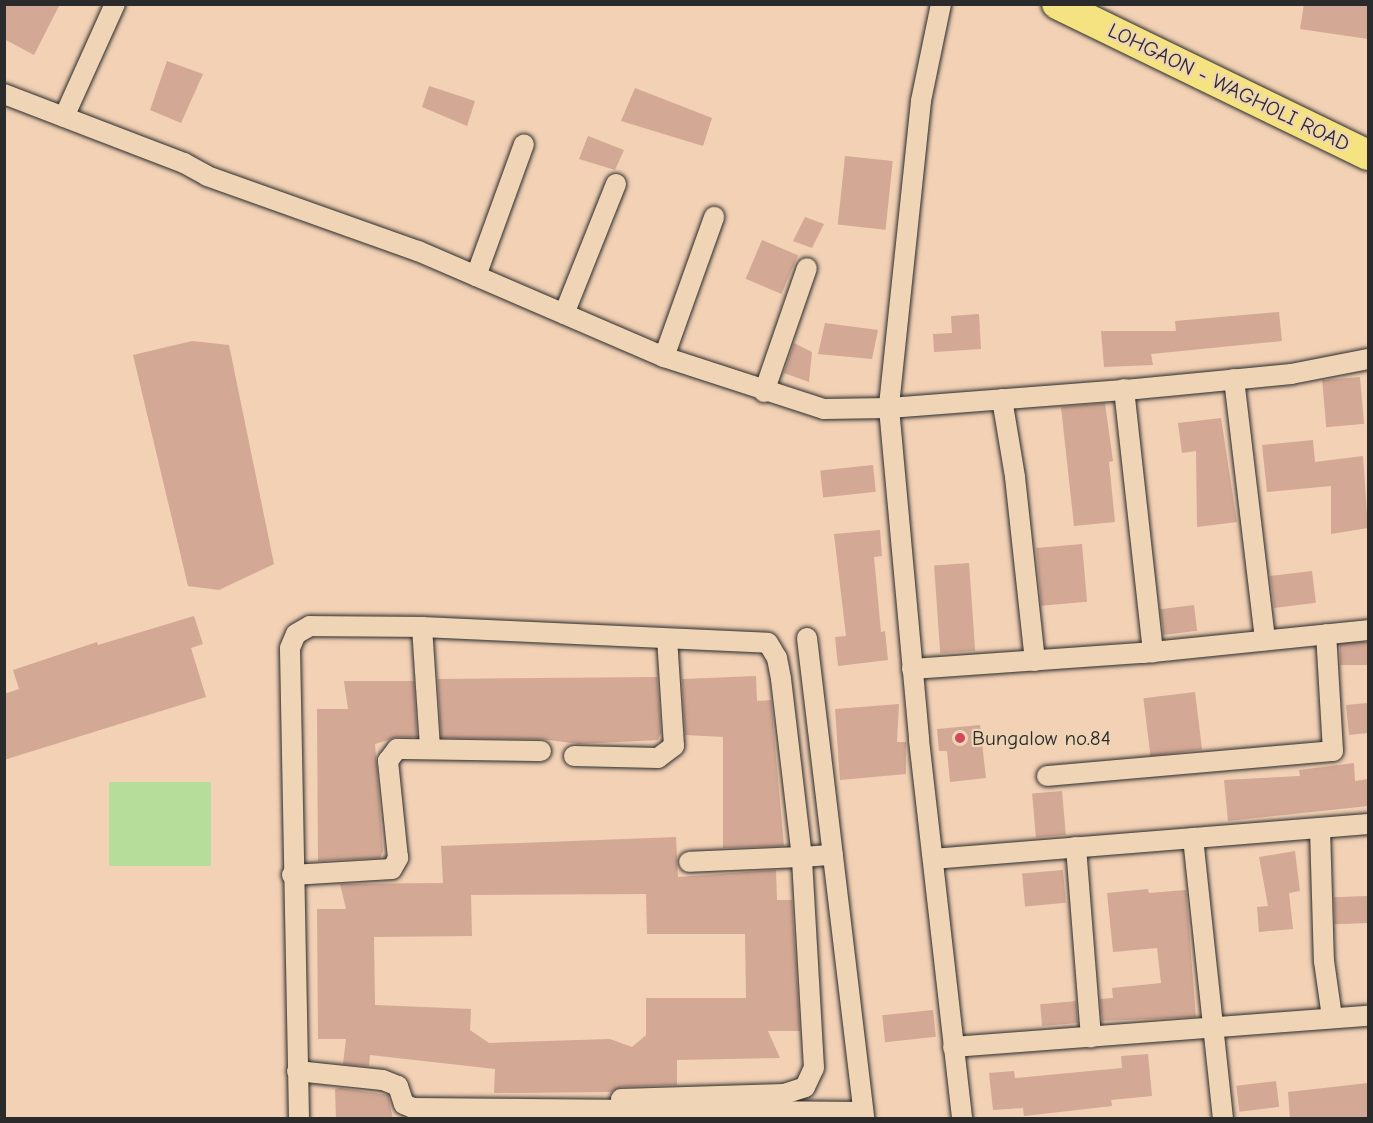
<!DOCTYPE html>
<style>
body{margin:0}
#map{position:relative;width:1373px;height:1123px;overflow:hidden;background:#f2d1b5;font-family:"Comic Neue",sans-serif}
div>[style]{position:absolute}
.green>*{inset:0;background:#b6dd99;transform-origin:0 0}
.building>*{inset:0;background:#d3a895;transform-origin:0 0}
.roads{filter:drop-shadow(0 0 2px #2b2b2b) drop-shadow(0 0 2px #2b2b2b)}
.minor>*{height:20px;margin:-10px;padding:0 10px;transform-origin:10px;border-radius:10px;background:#efd4b6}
.primary>*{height:30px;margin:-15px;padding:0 15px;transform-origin:15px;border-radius:15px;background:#f5e382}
.dots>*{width:16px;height:16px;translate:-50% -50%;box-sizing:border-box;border:3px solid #efd4b6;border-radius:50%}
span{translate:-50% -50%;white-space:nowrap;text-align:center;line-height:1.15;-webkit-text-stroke:4.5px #efd4b6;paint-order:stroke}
.street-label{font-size:21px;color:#2b2b2b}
.poi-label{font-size:21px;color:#2b2b2b}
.left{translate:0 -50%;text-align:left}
.frame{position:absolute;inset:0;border:6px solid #2b2b2b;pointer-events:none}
</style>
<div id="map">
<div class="green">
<i style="left:109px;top:782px;width:102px;height:84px"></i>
</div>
<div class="building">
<i style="clip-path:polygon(4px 4px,60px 4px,34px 55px,4px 39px)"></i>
<i style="clip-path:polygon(1304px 4px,1368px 4px,1368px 39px,1300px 29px)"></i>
<i style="clip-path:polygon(167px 61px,203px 74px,181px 123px,150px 110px)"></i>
<i style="clip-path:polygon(429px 86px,475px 101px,467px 126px,422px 107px)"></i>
<i style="clip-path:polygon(635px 88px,712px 118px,703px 146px,621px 121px)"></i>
<i style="clip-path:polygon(588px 136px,624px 150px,615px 170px,579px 159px)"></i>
<i style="left:845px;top:156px;width:48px;height:69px;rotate:6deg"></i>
<i style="clip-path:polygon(805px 217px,824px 224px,812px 248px,793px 241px)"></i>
<i style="left:762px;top:240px;width:39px;height:42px;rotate:23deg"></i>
<i style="clip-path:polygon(1279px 312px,1282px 341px,1151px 354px,1153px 365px,1104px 367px,1101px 331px,1176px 331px,1175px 321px)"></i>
<i style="clip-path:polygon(979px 314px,981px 349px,934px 352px,933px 334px,952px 333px,951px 316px)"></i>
<i style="clip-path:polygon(825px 323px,878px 330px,872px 359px,818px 354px)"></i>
<i style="clip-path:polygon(192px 341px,229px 345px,274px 564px,219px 590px,188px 586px,133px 355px)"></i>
<i style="clip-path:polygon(794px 343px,812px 352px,809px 382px,784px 373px)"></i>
<i style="left:1360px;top:377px;width:47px;height:38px;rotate:85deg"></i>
<i style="clip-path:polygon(1105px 403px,1113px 461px,1109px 462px,1115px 522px,1074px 526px,1061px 407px)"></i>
<i style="clip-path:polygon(1221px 418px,1237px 522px,1197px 527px,1196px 451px,1182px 453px,1178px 423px)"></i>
<i style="clip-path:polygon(1313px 440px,1315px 462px,1363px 456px,1368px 528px,1331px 534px,1331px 486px,1267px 492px,1262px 445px)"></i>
<i style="left:873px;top:465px;width:27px;height:53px;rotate:84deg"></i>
<i style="clip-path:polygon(880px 530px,882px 556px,874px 557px,881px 632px,885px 631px,888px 660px,838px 666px,835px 637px,846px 636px,834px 534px)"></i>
<i style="left:1082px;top:544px;width:58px;height:46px;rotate:85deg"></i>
<i style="left:969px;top:563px;width:88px;height:35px;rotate:86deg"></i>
<i style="left:1312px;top:571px;width:32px;height:42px;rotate:83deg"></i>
<i style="left:1194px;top:605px;width:26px;height:34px;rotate:83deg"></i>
<i style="clip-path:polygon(194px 616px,203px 644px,191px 648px,206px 697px,4px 760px,4px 694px,19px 689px,13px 670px,97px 642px,98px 645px)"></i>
<i style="left:1368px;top:642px;width:23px;height:28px;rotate:90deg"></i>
<i style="clip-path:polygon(756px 676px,757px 701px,771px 700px,784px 846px,723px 848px,723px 737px,685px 735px,682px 679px)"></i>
<i style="clip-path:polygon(657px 677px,661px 733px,658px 740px,579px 744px,541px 739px,441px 738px,438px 679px)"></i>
<i style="clip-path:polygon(344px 681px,414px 681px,417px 737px,397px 737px,375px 744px,383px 851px,380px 858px,318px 861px,317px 709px,348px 709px)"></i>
<i style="left:1195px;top:692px;width:58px;height:52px;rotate:83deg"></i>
<i style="clip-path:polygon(1368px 703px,1368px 733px,1349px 735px,1346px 705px)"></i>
<i style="clip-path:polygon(899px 704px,897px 742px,906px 742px,906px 774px,840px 780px,835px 709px)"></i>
<i style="clip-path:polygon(980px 725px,986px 778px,950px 782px,947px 751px,939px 751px,937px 729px)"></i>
<i style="clip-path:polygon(1354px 763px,1355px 781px,1368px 779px,1368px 806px,1228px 821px,1224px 780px,1300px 776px,1299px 770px)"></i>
<i style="left:1062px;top:791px;width:44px;height:30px;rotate:85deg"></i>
<i style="clip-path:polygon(evenodd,676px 837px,678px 877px,776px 870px,777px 900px,792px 900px,800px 1031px,768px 1031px,780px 1058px,677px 1060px,677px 1085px,621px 1087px,611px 1092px,494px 1093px,495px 1069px,370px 1055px,369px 1066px,343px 1064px,346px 1039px,318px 1039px,317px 909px,346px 909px,340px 884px,443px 883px,441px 846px,676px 837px,646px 894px,647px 934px,745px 934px,746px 998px,646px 998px,646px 1035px,632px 1047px,610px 1039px,489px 1043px,470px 1030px,471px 1009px,375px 1005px,374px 937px,472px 936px,471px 895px,646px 894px)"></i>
<i style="clip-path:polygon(1295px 851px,1300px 891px,1289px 893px,1293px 929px,1259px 932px,1257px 907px,1268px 906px,1259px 857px)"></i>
<i style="left:1063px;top:870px;width:33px;height:41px;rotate:85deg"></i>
<i style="clip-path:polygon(1148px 889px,1149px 893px,1186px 890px,1196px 1017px,1102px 1021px,1100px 999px,1113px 998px,1112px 988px,1161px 983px,1157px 948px,1113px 952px,1107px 893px)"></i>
<i style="left:1367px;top:896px;width:27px;height:33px;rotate:88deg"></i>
<i style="left:1076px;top:1001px;width:22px;height:36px;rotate:85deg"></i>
<i style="left:933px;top:1010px;width:27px;height:51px;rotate:84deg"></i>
<i style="clip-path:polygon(1148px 1054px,1152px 1096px,1111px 1100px,1112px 1106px,1024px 1116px,1023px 1108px,993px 1110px,989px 1073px,1014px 1071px,1015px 1078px,1122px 1068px,1121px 1056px)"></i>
<i style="left:1276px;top:1081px;width:26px;height:40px;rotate:83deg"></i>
<i style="clip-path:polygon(1368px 1083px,1368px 1119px,1290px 1119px,1288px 1092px)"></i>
<i style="clip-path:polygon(340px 1088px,388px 1095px,393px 1119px,336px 1119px,335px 1089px)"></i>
</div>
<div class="roads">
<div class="minor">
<i style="left:941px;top:4px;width:99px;rotate:101.7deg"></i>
<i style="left:921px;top:101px;width:309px;rotate:96deg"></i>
<i style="left:889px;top:408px;width:333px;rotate:84.8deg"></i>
<i style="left:919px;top:740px;width:380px;rotate:83.5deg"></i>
<i style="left:4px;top:94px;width:193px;rotate:21deg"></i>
<i style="left:184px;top:163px;width:26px;rotate:29deg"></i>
<i style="left:207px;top:176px;width:224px;rotate:19.6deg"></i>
<i style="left:418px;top:251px;width:268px;rotate:23.3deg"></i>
<i style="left:664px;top:357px;width:168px;rotate:18deg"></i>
<i style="left:824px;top:409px;width:65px;rotate:-0.9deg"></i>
<i style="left:889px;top:408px;width:248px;rotate:-4.4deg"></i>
<i style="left:1136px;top:389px;width:156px;rotate:-5.5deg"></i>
<i style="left:1291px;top:374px;width:78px;rotate:-11deg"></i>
<i style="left:64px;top:117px;width:124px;rotate:-65.7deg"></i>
<i style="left:476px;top:276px;width:140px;rotate:-70deg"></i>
<i style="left:564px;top:314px;width:140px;rotate:-68.2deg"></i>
<i style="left:664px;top:357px;width:149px;rotate:-70.3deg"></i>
<i style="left:1234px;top:379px;width:263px;rotate:83.2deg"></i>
<i style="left:1124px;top:389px;width:265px;rotate:83.7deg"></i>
<i style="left:764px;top:392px;width:131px;rotate:-70.9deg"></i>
<i style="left:1002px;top:399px;width:79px;rotate:80.5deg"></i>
<i style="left:1015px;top:477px;width:185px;rotate:83.8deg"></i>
<i style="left:422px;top:627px;width:346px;rotate:2.6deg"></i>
<i style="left:768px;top:643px;width:17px;rotate:59deg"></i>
<i style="left:777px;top:658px;width:21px;rotate:79deg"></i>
<i style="left:781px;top:679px;width:179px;rotate:83.3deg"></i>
<i style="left:802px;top:857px;width:31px;rotate:-4deg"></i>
<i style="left:807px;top:638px;width:483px;rotate:83.2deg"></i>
<i style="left:912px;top:669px;width:232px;rotate:-4deg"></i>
<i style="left:1143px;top:653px;width:226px;rotate:-5.8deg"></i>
<i style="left:574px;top:756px;width:84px;rotate:1.4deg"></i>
<i style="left:658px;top:758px;width:20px;rotate:-37deg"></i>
<i style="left:674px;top:746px;width:107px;rotate:-93.7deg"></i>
<i style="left:1047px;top:776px;width:287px;rotate:-5deg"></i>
<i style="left:1333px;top:751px;width:117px;rotate:-93.4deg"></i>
<i style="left:1320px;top:829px;width:132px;rotate:88.3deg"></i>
<i style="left:1324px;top:961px;width:57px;rotate:81.9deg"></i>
<i style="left:1193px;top:838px;width:282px;rotate:83.9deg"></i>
<i style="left:1076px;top:847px;width:191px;rotate:85.5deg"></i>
<i style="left:933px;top:859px;width:436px;rotate:-4.6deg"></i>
<i style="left:292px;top:875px;width:100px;rotate:-3.4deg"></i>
<i style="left:392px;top:869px;width:13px;rotate:-61deg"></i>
<i style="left:398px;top:858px;width:98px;rotate:-95.9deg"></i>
<i style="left:388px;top:761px;width:15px;rotate:-53deg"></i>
<i style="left:397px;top:749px;width:144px;rotate:0.8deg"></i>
<i style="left:953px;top:1047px;width:416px;rotate:-4.3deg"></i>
<i style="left:297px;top:1071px;width:86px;rotate:6deg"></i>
<i style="left:383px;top:1080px;width:16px;rotate:22deg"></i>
<i style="left:398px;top:1086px;width:19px;rotate:72deg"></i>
<i style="left:404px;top:1104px;width:10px;rotate:24deg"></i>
<i style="left:413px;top:1108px;width:450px;rotate:0.5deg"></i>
<i style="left:621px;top:1099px;width:163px;rotate:-1.8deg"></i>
<i style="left:784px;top:1094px;width:22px;rotate:-18deg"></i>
<i style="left:805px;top:1087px;width:21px;rotate:-65deg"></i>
<i style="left:814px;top:1068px;width:211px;rotate:-93.3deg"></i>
<i style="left:802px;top:857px;width:113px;rotate:177.5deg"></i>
<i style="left:299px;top:1118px;width:470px;rotate:-91.1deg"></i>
<i style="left:290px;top:648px;width:15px;rotate:-67deg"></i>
<i style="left:296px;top:634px;width:16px;rotate:-30deg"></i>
<i style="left:310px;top:626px;width:112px;rotate:0.5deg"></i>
<i style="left:422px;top:627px;width:121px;rotate:86.2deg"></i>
</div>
<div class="primary">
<i style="left:1057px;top:4px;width:346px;rotate:25.9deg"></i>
</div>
</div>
<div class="dots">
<i style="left:960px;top:738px;background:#d1495b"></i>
</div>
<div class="street-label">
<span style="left:1229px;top:87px;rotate:26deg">LOHGAON - WAGHOLI ROAD</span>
</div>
<div class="poi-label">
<span class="left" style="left:972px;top:738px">Bungalow no.84</span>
</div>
<div class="frame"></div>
</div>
